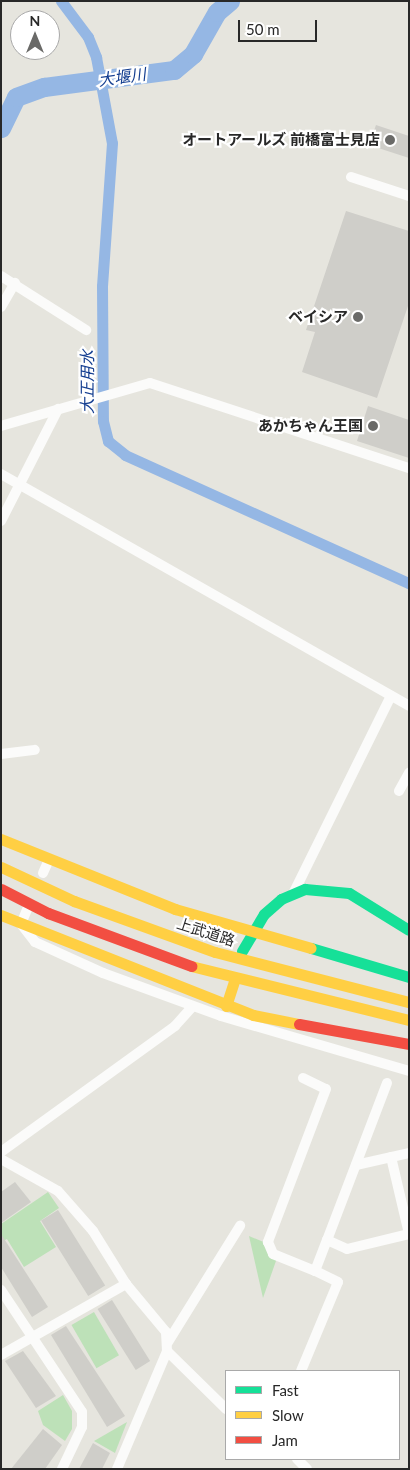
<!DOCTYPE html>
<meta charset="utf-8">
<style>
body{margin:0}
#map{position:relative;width:410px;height:1470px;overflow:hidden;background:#e6e5de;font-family:Lato,"Noto Sans JP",sans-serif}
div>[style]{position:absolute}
.green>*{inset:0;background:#bde1b8;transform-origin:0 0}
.canal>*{height:11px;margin:-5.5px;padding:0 5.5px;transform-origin:5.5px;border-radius:5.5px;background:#95b7e4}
.river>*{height:19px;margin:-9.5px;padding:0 9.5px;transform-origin:9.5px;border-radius:9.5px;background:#95b7e4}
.building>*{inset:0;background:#cfcec9;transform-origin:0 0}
.street>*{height:10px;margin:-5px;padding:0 5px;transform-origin:5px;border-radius:5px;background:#fbfbfa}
.fast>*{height:11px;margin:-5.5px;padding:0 5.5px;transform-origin:5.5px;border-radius:5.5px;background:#16e098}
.slow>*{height:11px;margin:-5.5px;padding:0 5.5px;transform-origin:5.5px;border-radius:5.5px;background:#ffcf43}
.jam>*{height:11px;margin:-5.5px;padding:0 5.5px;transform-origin:5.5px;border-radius:5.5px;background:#f24e42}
.dots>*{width:14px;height:14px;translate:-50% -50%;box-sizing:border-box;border:2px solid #fff;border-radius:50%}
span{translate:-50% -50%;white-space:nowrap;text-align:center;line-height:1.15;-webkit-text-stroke:4.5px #fff;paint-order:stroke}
.poi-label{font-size:15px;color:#282828;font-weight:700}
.right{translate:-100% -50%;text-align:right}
.street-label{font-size:15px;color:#282828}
.water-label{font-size:16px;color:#143e90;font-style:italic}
.frame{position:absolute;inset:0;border:2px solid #282828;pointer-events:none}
.legend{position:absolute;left:225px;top:1370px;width:175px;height:90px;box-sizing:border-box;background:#fff;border:1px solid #a9a9a9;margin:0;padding:6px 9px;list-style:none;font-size:15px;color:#282828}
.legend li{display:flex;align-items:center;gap:10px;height:25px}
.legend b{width:25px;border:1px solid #a9a9a9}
.north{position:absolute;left:10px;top:10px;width:50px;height:50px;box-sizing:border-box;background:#fff;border:1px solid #a9a9a9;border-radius:50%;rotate:0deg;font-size:14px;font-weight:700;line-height:20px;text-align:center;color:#282828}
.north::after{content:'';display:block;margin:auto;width:18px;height:22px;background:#6a6a68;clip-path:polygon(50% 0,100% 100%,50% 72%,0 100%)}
.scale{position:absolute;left:238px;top:20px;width:79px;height:22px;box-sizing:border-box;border:2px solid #282828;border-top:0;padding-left:6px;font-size:15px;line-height:18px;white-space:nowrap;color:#282828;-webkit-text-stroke:4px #fff;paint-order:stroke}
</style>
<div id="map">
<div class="green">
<i style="clip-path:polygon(48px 1192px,59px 1208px,40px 1221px,56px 1247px,24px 1267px,7px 1239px,1px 1242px,1px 1224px)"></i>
<i style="clip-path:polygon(249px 1236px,266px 1243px,277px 1258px,263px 1298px)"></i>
<i style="left:94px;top:1312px;width:50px;height:26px;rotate:60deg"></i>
<i style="clip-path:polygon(63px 1395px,72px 1411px,72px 1429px,65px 1441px,43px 1425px,38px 1411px)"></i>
<i style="clip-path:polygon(127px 1422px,115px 1453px,94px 1441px)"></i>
</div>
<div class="canal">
<i style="left:61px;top:1px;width:45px;rotate:53.1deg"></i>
<i style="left:88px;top:37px;width:22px;rotate:68deg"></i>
<i style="left:96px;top:57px;width:87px;rotate:79.5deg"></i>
<i style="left:112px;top:143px;width:143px;rotate:94deg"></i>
<i style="left:102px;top:286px;width:135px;rotate:89.6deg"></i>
<i style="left:103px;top:421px;width:21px;rotate:76deg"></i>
<i style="left:108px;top:441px;width:22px;rotate:39deg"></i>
<i style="left:125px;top:455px;width:312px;rotate:24.3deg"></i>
</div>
<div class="river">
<i style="left:1px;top:128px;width:34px;rotate:-64deg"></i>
<i style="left:16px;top:97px;width:30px;rotate:-20deg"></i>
<i style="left:44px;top:87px;width:131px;rotate:-7.5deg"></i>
<i style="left:174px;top:70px;width:25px;rotate:-40deg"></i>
<i style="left:193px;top:54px;width:48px;rotate:-60.3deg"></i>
<i style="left:217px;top:12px;width:17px;rotate:-40deg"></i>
</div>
<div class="building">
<i style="clip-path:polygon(376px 125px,409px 136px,409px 158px,369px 145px)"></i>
<i style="clip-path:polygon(346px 211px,409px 231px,409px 303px,377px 398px,302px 372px,315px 332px,306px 330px)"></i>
<i style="clip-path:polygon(368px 406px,409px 420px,409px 458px,357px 441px)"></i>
<i style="clip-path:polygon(15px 1182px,31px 1202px,1px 1223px,1px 1192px)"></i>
<i style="left:58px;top:1210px;width:89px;height:20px;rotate:58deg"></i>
<i style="clip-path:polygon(1px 1234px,48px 1307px,32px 1317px,1px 1267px)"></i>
<i style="left:112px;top:1300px;width:72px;height:17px;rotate:58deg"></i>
<i style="clip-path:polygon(66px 1326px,125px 1416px,107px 1427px,51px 1335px)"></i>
<i style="clip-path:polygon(23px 1351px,56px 1396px,36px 1408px,5px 1361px)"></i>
<i style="clip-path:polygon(43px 1429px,62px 1445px,45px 1469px,11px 1469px)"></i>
<i style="clip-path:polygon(93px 1443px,110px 1453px,102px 1469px,79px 1469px)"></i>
</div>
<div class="street">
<i style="left:351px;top:177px;width:61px;rotate:18.1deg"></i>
<i style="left:1px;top:276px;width:101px;rotate:32.4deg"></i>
<i style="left:1px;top:307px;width:28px;rotate:-60deg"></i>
<i style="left:1px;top:426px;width:155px;rotate:-16.1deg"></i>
<i style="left:150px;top:383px;width:273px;rotate:18.2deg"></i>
<i style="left:1px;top:474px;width:469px;rotate:29.6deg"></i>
<i style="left:1px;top:521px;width:126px;rotate:-63deg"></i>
<i style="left:1px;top:754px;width:34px;rotate:-7deg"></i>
<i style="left:399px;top:791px;width:21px;rotate:-61deg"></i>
<i style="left:43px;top:873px;width:12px;rotate:-66deg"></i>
<i style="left:294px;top:892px;width:219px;rotate:-63.7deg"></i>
<i style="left:28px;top:907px;width:18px;rotate:112deg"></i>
<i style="left:21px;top:924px;width:23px;rotate:52deg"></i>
<i style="left:35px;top:942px;width:75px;rotate:24.5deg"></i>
<i style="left:103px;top:973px;width:126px;rotate:20deg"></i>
<i style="left:221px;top:1016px;width:196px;rotate:16.3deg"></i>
<i style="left:303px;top:1078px;width:25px;rotate:26deg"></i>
<i style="left:326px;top:1089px;width:164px;rotate:110.8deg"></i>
<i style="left:268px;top:1242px;width:13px;rotate:67deg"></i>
<i style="left:273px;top:1254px;width:45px;rotate:22deg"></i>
<i style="left:387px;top:1083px;width:168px;rotate:110.9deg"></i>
<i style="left:327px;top:1240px;width:22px;rotate:24deg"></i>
<i style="left:347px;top:1249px;width:64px;rotate:-13.6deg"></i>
<i style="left:1px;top:1152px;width:215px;rotate:-35.9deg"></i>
<i style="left:175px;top:1026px;width:25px;rotate:-48deg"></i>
<i style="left:391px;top:1157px;width:79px;rotate:76.8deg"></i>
<i style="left:1px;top:1159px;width:65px;rotate:29.3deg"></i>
<i style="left:58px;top:1191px;width:53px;rotate:48.8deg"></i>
<i style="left:93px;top:1231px;width:62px;rotate:58.1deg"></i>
<i style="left:126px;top:1284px;width:62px;rotate:50.2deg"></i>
<i style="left:166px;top:1332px;width:19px;rotate:87deg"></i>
<i style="left:167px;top:1351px;width:83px;rotate:44.5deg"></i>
<i style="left:356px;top:1165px;width:54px;rotate:-12.8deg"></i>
<i style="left:1px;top:1290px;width:146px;rotate:56.4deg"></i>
<i style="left:82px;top:1412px;width:15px;rotate:90deg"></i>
<i style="left:82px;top:1427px;width:47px;rotate:115.5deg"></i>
<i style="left:168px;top:1342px;width:137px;rotate:-58.2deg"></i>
<i style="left:1px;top:1355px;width:144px;rotate:-29.6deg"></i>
<i style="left:301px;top:1371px;width:96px;rotate:-67.4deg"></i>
<i style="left:338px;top:1282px;width:25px;rotate:-154deg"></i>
<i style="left:315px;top:1271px;width:33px;rotate:-69deg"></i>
<i style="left:297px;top:1459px;width:14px;rotate:45deg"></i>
<i style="left:117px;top:1469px;width:128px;rotate:-67deg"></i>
</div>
<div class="fast">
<i style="left:311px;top:948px;width:102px;rotate:16.5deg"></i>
<i style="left:242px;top:951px;width:43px;rotate:-59.3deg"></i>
<i style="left:264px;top:914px;width:23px;rotate:-41deg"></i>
<i style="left:281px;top:899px;width:26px;rotate:-23deg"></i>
<i style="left:305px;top:889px;width:44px;rotate:5.2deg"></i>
<i style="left:349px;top:893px;width:70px;rotate:31.7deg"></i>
</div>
<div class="slow">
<i style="left:1px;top:839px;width:188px;rotate:21.9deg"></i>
<i style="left:175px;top:909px;width:141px;rotate:16deg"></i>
<i style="left:1px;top:867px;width:81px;rotate:25deg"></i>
<i style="left:74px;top:901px;width:150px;rotate:19.9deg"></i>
<i style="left:215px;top:952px;width:200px;rotate:14.5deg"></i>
<i style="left:1px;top:915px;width:271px;rotate:21.6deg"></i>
<i style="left:253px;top:1015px;width:47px;rotate:11.1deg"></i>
<i style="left:191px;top:966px;width:225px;rotate:13.9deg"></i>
<i style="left:226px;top:1006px;width:26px;rotate:-72deg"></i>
</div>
<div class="jam">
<i style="left:1px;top:889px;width:53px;rotate:27.1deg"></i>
<i style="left:48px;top:913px;width:153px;rotate:20.3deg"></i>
<i style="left:299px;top:1024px;width:112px;rotate:10.3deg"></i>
</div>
<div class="dots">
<i style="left:390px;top:140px;background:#6a6a68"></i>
<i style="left:358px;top:317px;background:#6a6a68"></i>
<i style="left:373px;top:426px;background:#6a6a68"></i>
</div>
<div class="poi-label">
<span class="right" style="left:380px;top:140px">オートアールズ 前橋富士見店</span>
<span class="right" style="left:348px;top:317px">ベイシア</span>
<span class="right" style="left:363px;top:426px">あかちゃん王国</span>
</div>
<div class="street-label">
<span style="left:206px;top:932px;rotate:18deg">上武道路</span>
</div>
<div class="water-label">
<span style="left:122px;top:77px;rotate:-8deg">大堰川</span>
<span style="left:87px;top:382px;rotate:-90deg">大正用水</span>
</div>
<div class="frame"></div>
<ul class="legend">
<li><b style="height:6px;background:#16e098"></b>Fast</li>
<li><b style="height:6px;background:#ffcf43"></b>Slow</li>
<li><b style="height:6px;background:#f24e42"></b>Jam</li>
</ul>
<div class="north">N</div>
<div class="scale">50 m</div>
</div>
